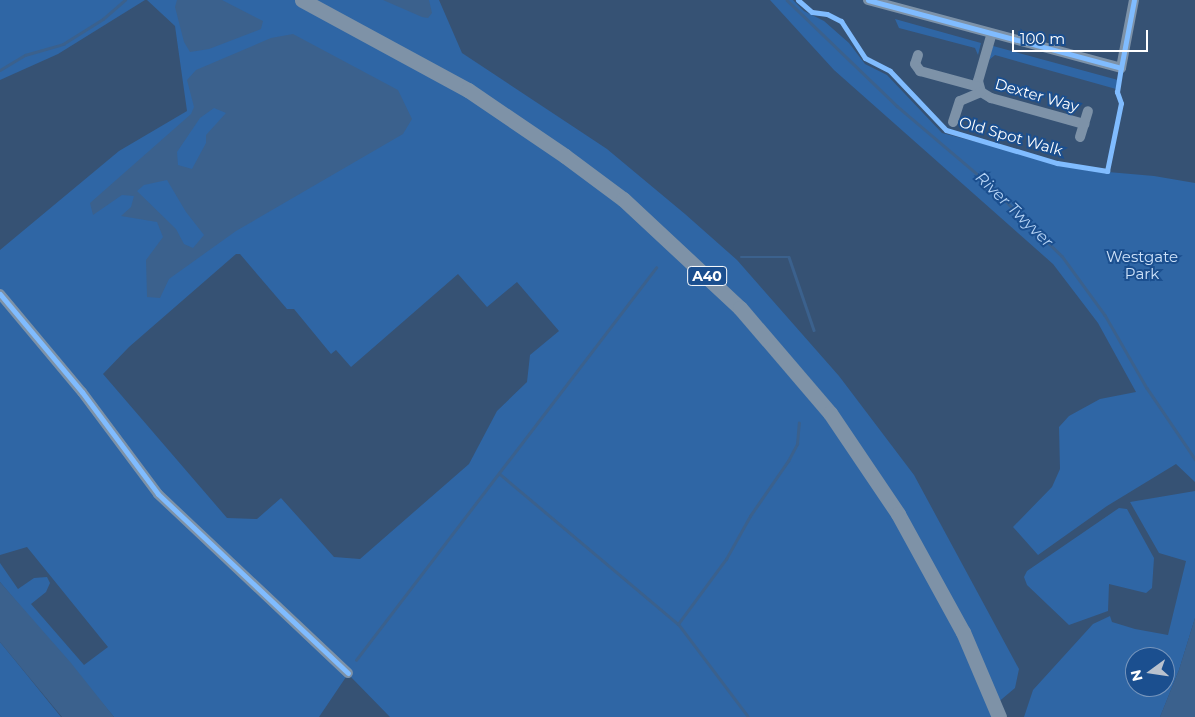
<!DOCTYPE html>
<style>
body{margin:0}
#map{position:relative;width:1195px;height:717px;overflow:hidden;background:#365274;font-family:Montserrat,sans-serif}
div>[style]{position:absolute}
.green>*{inset:0;background:#2f66a5}
.water>*{inset:0;background:#3b618d}
.stream>*{height:2.5px;margin:-1.25px;padding:0 1.25px;transform-origin:1.25px;border-radius:1.25px;background:#3b618d}
.minor>*{height:10px;margin:-5px;padding:0 5px;transform-origin:5px;border-radius:5px;background:#7d92a8}
.highway>*{height:15px;margin:-7.5px;padding:0 7.5px;transform-origin:7.5px;border-radius:7.5px;background:#7e92a7}
.cycleway>*{height:5px;margin:-2.5px;padding:0 2.5px;transform-origin:2.5px;border-radius:2.5px;background:#80bcff}
span{translate:-50% -50%;white-space:nowrap;text-align:center;line-height:1.15;-webkit-text-stroke:4px #1b4f8f;paint-order:stroke}
.shield-label span{padding:1px 4px;background:#1b4f8f;border:1px solid;border-radius:4px;-webkit-text-stroke-width:0}
.shield-label{font-size:14px;color:#fff;font-weight:700}
.street-label{font-size:15px;color:#fff}
.park-label{font-size:15px;color:#cfe3fa}
.water-label{font-size:16px;color:#b5d3f5;font-style:italic}
.north{position:absolute;left:1125px;top:647px;width:50px;height:50px;box-sizing:border-box;background:#1b4f8f;border:1px solid #7695bc;border-radius:50%;rotate:256deg;font-size:14px;font-weight:700;line-height:20px;text-align:center;color:#fff}
.north::after{content:'';display:block;margin:auto;width:18px;height:22px;background:#b9c2ce;clip-path:polygon(50% 0,100% 100%,50% 72%,0 100%)}
.scale{position:absolute;left:1012px;top:30px;width:136px;height:22px;box-sizing:border-box;border:2px solid #fff;border-top:0;padding-left:6px;font-size:15px;line-height:18px;white-space:nowrap;color:#fff;-webkit-text-stroke:4px #1b4f8f;paint-order:stroke}
</style>
<div id="map">
<div class="green">
<i style="clip-path:polygon(0 0,145px 0,58px 54px,0 80px)"></i>
<i style="clip-path:polygon(evenodd,147px 0,439px 0,462px 53px,607px 149px,685px 214px,737px 260px,839px 376px,914px 475px,1019px 669px,1015px 688px,996px 704px,1001px 717px,390px 717px,348px 674px,319px 717px,114px 717px,0 582px,0 563px,18px 589px,34px 578px,47px 577px,50px 583px,46px 592px,31px 604px,84px 665px,108px 647px,27px 547px,0 555px,0 250px,119px 151px,187px 111px,175px 26px,147px 0,236px 254px,240px 254px,287px 309px,294px 309px,331px 354px,336px 350px,351px 367px,458px 274px,487px 307px,517px 282px,559px 331px,530px 355px,527px 382px,497px 411px,469px 464px,360px 559px,334px 557px,281px 498px,257px 519px,227px 518px,103px 374px,129px 347px,236px 254px)"></i>
<i style="clip-path:polygon(770px 0,793px 0,804px 11px,824px 21px,849px 43px,865px 64px,887px 75px,942px 133px,1085px 170px,1154px 176px,1195px 183px,1195px 482px,1176px 464px,1107px 506px,1038px 555px,1013px 527px,1052px 487px,1060px 469px,1059px 427px,1069px 416px,1100px 399px,1136px 392px,1098px 323px,1053px 264px,834px 70px)"></i>
<i style="clip-path:polygon(895px 19px,981px 43px,978px 55px,975px 48px,899px 28px)"></i>
<i style="clip-path:polygon(993px 46px,1118px 80px,1116px 89px,995px 55px,989px 60px)"></i>
<i style="clip-path:polygon(evenodd,1195px 491px,1195px 618px,1179px 670px,1160px 717px,1024px 717px,1033px 690px,1093px 624px,1110px 616px,1112px 622px,1135px 629px,1168px 635px,1186px 561px,1159px 553px,1130px 502px,1195px 491px,1135px 657px,1165px 657px,1165px 687px,1135px 687px,1135px 657px)"></i>
<i style="clip-path:polygon(1119px 508px,1127px 509px,1154px 558px,1152px 588px,1146px 593px,1109px 584px,1108px 611px,1069px 625px,1027px 585px,1024px 577px,1027px 571px)"></i>
<i style="clip-path:polygon(0 642px,18px 664px,61px 717px,0 717px)"></i>
</div>
<div class="water">
<i style="clip-path:polygon(177px 0,222px 0,263px 21px,261px 29px,209px 49px,190px 52px,184px 42px,175px 7px)"></i>
<i style="clip-path:polygon(383px 0,429px 0,432px 13px,428px 18px,422px 17px)"></i>
<i style="clip-path:polygon(evenodd,293px 34px,398px 90px,412px 119px,403px 134px,236px 231px,169px 279px,160px 298px,147px 297px,146px 260px,163px 237px,157px 222px,121px 216px,131px 207px,134px 196px,122px 195px,93px 215px,90px 203px,191px 114px,194px 107px,187px 80px,196px 70px,271px 38px,293px 34px,214px 108px,226px 113px,206px 135px,206px 143px,192px 169px,178px 165px,177px 152px,200px 118px,214px 108px,293px 34px,167px 180px,186px 212px,204px 235px,193px 248px,184px 244px,176px 229px,137px 191px,144px 185px,167px 180px)"></i>
<i style="clip-path:polygon(0 582px,71px 663px,114px 717px,62px 717px,0 642px)"></i>
<i style="clip-path:polygon(1195px 618px,1195px 717px,1160px 717px,1179px 670px)"></i>
</div>
<div class="stream">
<i style="left:787px;top:0;width:153px;rotate:43.9deg"></i>
<i style="left:897px;top:106px;width:113px;rotate:40.3deg"></i>
<i style="left:983px;top:179px;width:110px;rotate:44.3deg"></i>
<i style="left:1062px;top:256px;width:73px;rotate:53.9deg"></i>
<i style="left:1105px;top:315px;width:84px;rotate:60.1deg"></i>
<i style="left:1147px;top:388px;width:86px;rotate:55.9deg"></i>
<i style="left:0;top:70px;width:29px;rotate:-31deg"></i>
<i style="left:25px;top:55px;width:40px;rotate:-16deg"></i>
<i style="left:63px;top:44px;width:47px;rotate:-32deg"></i>
<i style="left:103px;top:19px;width:29px;rotate:-41deg"></i>
<i style="left:741px;top:257px;width:48px"></i>
<i style="left:789px;top:257px;width:77px;rotate:71.1deg"></i>
<i style="left:500px;top:474px;width:233px;rotate:40.1deg"></i>
<i style="left:356px;top:660px;width:494px;rotate:-52.6deg"></i>
<i style="left:748px;top:717px;width:116px;rotate:-127deg"></i>
<i style="left:678px;top:624px;width:81px;rotate:-53.6deg"></i>
<i style="left:726px;top:559px;width:49px;rotate:-60.8deg"></i>
<i style="left:750px;top:516px;width:67px;rotate:-55.4deg"></i>
<i style="left:788px;top:461px;width:19px;rotate:-62deg"></i>
<i style="left:797px;top:444px;width:21px;rotate:-85deg"></i>
</div>
<div class="minor">
<i style="left:868px;top:0;width:262px;rotate:15deg"></i>
<i style="left:1121px;top:68px;width:69px;rotate:-79.2deg"></i>
<i style="left:991px;top:36px;width:47px;rotate:106.1deg"></i>
<i style="left:978px;top:81px;width:11px;rotate:75deg"></i>
<i style="left:981px;top:92px;width:12px;rotate:31deg"></i>
<i style="left:991px;top:98px;width:97px;rotate:15.6deg"></i>
<i style="left:918px;top:55px;width:9px;rotate:108deg"></i>
<i style="left:915px;top:64px;width:9px;rotate:54deg"></i>
<i style="left:920px;top:71px;width:61px;rotate:15.2deg"></i>
<i style="left:953px;top:122px;width:22px;rotate:-72deg"></i>
<i style="left:960px;top:101px;width:23px;rotate:-23deg"></i>
<i style="left:1080px;top:137px;width:27px;rotate:-73deg"></i>
<i style="left:0;top:294px;width:128px;rotate:50.1deg"></i>
<i style="left:82px;top:392px;width:127px;rotate:53.3deg"></i>
<i style="left:158px;top:494px;width:261px;rotate:43.3deg"></i>
</div>
<div class="highway">
<i style="left:302px;top:0;width:189px;rotate:28.5deg"></i>
<i style="left:468px;top:90px;width:117px;rotate:34.2deg"></i>
<i style="left:565px;top:156px;width:72px;rotate:36.6deg"></i>
<i style="left:623px;top:199px;width:160px;rotate:43deg"></i>
<i style="left:740px;top:308px;width:138px;rotate:49.4deg"></i>
<i style="left:830px;top:413px;width:122px;rotate:56deg"></i>
<i style="left:898px;top:514px;width:135px;rotate:61.2deg"></i>
<i style="left:963px;top:632px;width:92px;rotate:67deg"></i>
</div>
<div class="cycleway">
<i style="left:798px;top:0;width:18px;rotate:41deg"></i>
<i style="left:812px;top:12px;width:15px;rotate:8deg"></i>
<i style="left:827px;top:14px;width:16px;rotate:27deg"></i>
<i style="left:841px;top:21px;width:44px;rotate:57deg"></i>
<i style="left:865px;top:58px;width:28px;rotate:27deg"></i>
<i style="left:890px;top:71px;width:81px;rotate:46.5deg"></i>
<i style="left:946px;top:130px;width:116px;rotate:16.6deg"></i>
<i style="left:1057px;top:163px;width:51px;rotate:9.1deg"></i>
<i style="left:1107px;top:171px;width:69px;rotate:-78.4deg"></i>
<i style="left:1121px;top:103px;width:12px;rotate:-110deg"></i>
<i style="left:1117px;top:92px;width:24px;rotate:-81deg"></i>
<i style="left:868px;top:0;width:262px;rotate:15deg"></i>
<i style="left:1121px;top:68px;width:69px;rotate:-79.2deg"></i>
<i style="left:0;top:294px;width:128px;rotate:50.1deg"></i>
<i style="left:82px;top:392px;width:127px;rotate:53.3deg"></i>
<i style="left:158px;top:494px;width:261px;rotate:43.3deg"></i>
</div>
<div class="shield-label">
<span style="left:707px;top:276px">A40</span>
</div>
<div class="street-label">
<span style="left:1037px;top:95px;rotate:16deg">Dexter Way</span>
<span style="left:1011px;top:136px;rotate:16deg">Old Spot Walk</span>
</div>
<div class="park-label">
<span style="left:1142px;top:265px">Westgate<br>Park</span>
</div>
<div class="water-label">
<span style="left:1014px;top:210px;rotate:44deg">River Twyver</span>
</div>
<div class="north">N</div>
<div class="scale">100 m</div>
</div>
